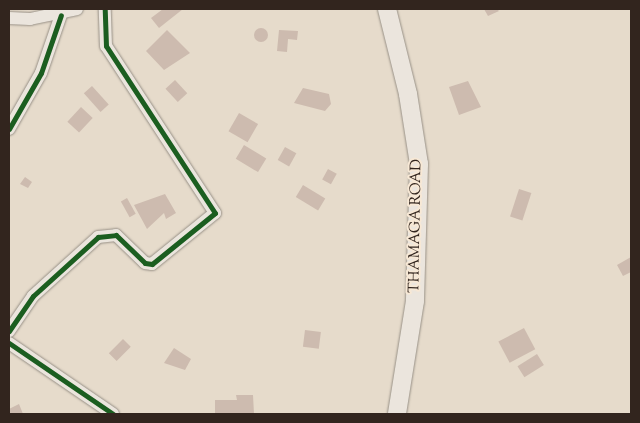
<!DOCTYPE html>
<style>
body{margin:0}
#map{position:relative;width:640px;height:423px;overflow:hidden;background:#e6dbcb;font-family:"Sorts Mill Goudy",serif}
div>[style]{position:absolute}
.building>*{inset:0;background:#cdbbaf;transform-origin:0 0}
.round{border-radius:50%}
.roads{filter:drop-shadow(0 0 1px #989187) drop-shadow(0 0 1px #989187)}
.minor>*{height:12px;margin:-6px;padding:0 6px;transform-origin:6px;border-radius:6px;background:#ebe5dd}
.secondary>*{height:18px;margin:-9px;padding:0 9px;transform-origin:9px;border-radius:9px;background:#ebe5dd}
.cycleway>*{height:5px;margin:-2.5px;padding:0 2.5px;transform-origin:2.5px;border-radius:2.5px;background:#1b5e20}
span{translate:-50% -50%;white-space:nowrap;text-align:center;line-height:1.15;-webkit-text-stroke:4px #f7e8d5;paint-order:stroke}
.street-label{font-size:15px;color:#32251e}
.frame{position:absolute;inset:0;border:10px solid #32251e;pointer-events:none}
</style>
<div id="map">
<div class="building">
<i style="clip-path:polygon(163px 9px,183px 9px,159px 28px,151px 18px)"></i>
<i style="clip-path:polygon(484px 9px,497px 9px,499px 11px,488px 16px)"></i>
<i class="round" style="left:254px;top:28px;width:14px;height:14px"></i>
<i style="clip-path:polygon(167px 30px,190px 53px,164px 70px,146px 51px)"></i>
<i style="clip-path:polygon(279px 30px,298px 31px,297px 40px,288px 39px,287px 52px,277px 51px)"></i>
<i style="left:175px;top:80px;width:18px;height:13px;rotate:47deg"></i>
<i style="clip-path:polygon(468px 81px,481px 107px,459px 115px,449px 87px)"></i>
<i style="left:92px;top:86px;width:25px;height:11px;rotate:48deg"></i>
<i style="clip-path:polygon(303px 88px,329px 94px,331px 104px,325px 111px,294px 103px)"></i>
<i style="left:81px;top:107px;width:16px;height:20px;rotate:43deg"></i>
<i style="left:239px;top:113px;width:22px;height:21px;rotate:30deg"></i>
<i style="left:244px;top:145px;width:26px;height:16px;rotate:31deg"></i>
<i style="left:285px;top:147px;width:13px;height:15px;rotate:29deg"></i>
<i style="left:328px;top:169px;width:10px;height:12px;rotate:29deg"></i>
<i style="clip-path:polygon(25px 177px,32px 182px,28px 188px,20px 184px)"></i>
<i style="left:303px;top:185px;width:26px;height:14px;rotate:31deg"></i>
<i style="left:519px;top:189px;width:13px;height:29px;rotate:18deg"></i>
<i style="clip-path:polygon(165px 194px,176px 213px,166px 219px,164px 213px,147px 229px,134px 205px)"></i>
<i style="left:127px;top:198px;width:18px;height:7px;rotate:61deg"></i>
<i style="clip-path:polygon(631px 257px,631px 272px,623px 276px,617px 265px)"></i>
<i style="left:524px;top:328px;width:24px;height:29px;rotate:62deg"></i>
<i style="left:305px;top:330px;width:16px;height:17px;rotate:7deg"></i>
<i style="left:123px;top:339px;width:11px;height:20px;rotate:45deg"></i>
<i style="clip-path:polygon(174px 348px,191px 359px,185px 370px,164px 363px)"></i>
<i style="left:537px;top:354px;width:13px;height:23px;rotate:58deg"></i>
<i style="clip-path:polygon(236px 395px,253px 395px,254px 414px,215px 414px,215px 400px,237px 400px)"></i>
<i style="clip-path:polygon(19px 404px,23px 414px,9px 414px,9px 409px)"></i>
</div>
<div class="roads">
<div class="minor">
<i style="left:9px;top:18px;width:21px;rotate:3deg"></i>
<i style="left:30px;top:19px;width:48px;rotate:-12deg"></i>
<i style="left:9px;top:129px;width:64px;rotate:-60.3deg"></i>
<i style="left:41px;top:73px;width:61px;rotate:-71deg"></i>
<i style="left:9px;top:331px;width:42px;rotate:-55.6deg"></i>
<i style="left:33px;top:296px;width:88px;rotate:-42.2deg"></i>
<i style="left:98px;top:237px;width:18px;rotate:-6deg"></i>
<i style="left:116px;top:235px;width:40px;rotate:44deg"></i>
<i style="left:145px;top:263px;width:7px;rotate:8deg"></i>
<i style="left:152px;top:264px;width:81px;rotate:-39deg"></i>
<i style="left:215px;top:213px;width:199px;rotate:-123.1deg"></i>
<i style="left:106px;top:46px;width:37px;rotate:-92deg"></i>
<i style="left:9px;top:343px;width:126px;rotate:34.3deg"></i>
</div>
<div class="secondary">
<i style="left:387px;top:9px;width:88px;rotate:76.1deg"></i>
<i style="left:408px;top:94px;width:71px;rotate:81.1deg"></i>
<i style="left:419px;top:164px;width:137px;rotate:91.7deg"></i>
<i style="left:415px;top:301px;width:114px;rotate:99.1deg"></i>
</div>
</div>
<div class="cycleway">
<i style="left:9px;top:129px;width:64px;rotate:-60.3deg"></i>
<i style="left:41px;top:73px;width:61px;rotate:-71deg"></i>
<i style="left:9px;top:331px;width:42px;rotate:-55.6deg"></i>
<i style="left:33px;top:296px;width:88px;rotate:-42.2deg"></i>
<i style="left:98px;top:237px;width:18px;rotate:-6deg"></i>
<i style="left:116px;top:235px;width:40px;rotate:44deg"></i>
<i style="left:145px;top:263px;width:7px;rotate:8deg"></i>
<i style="left:152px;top:264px;width:81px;rotate:-39deg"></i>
<i style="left:215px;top:213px;width:199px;rotate:-123.1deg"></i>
<i style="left:106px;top:46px;width:37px;rotate:-92deg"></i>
<i style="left:9px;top:343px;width:126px;rotate:34.3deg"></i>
</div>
<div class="street-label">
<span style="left:416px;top:226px;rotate:-89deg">THAMAGA ROAD</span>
</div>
<div class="frame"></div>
</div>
